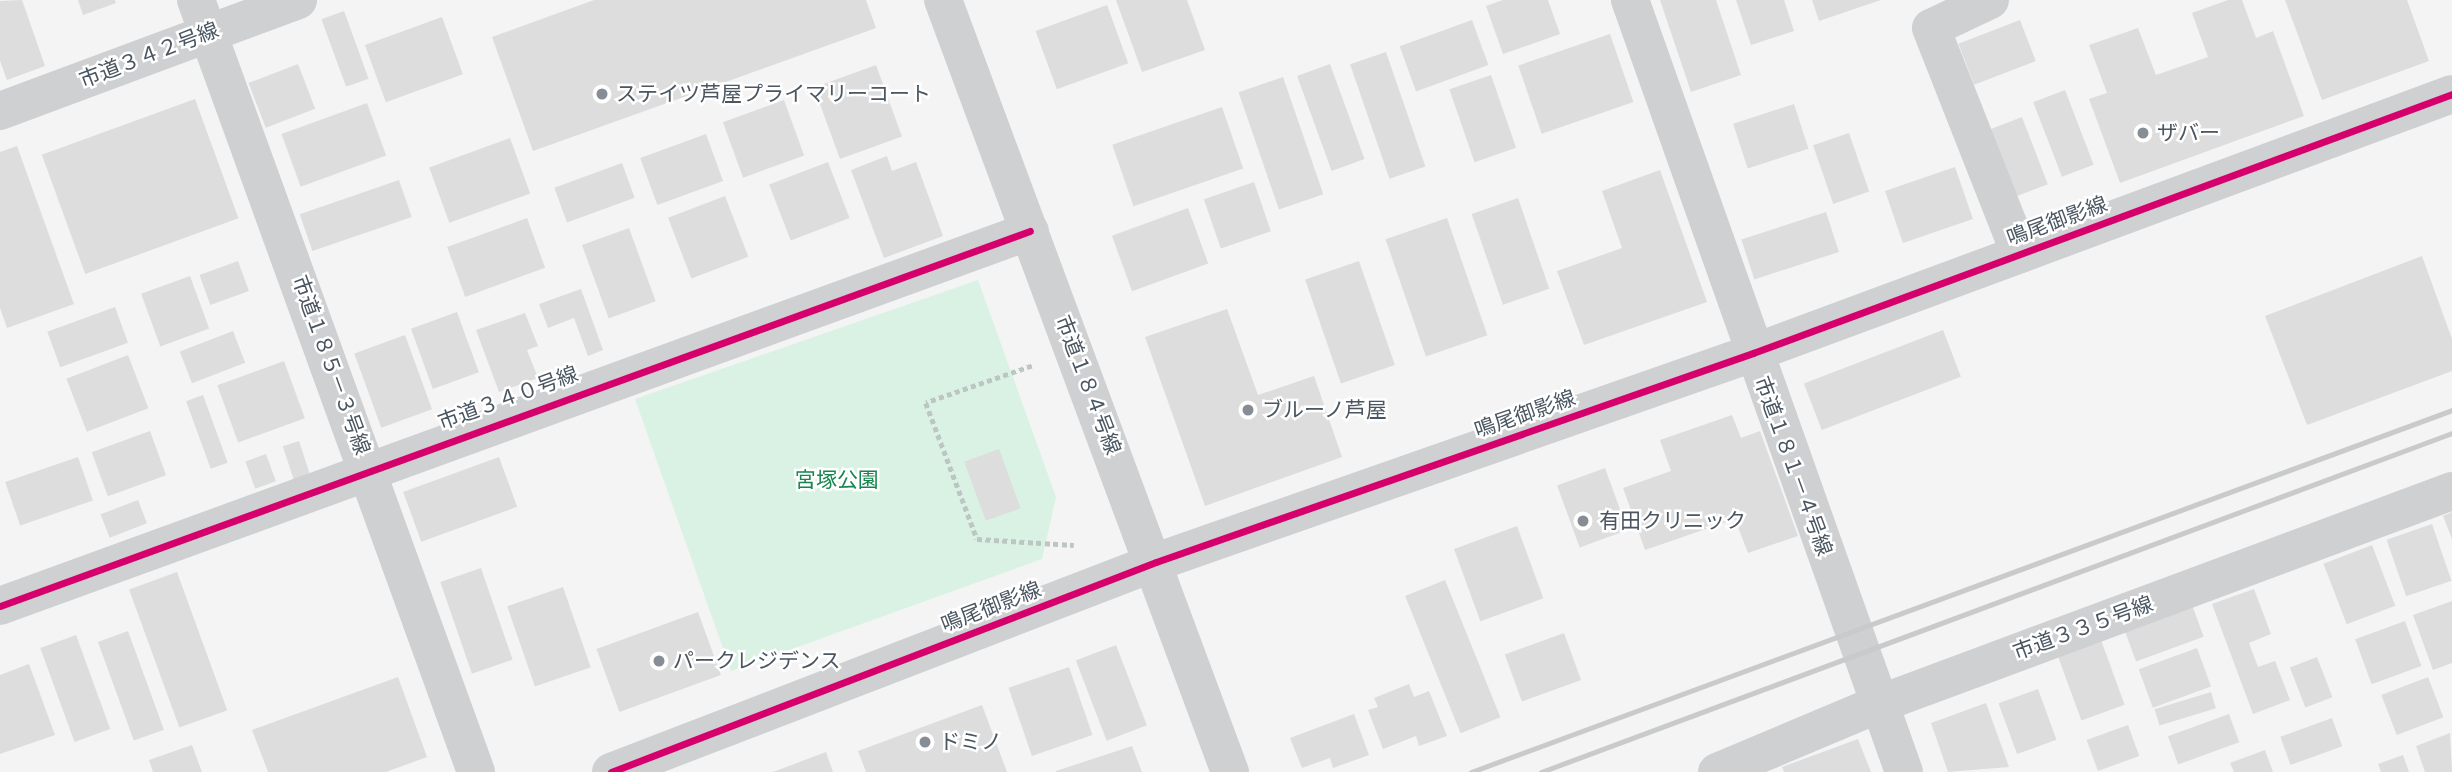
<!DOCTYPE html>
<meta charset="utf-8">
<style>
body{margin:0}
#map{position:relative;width:2452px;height:772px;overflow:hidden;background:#f4f4f4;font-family:"Work Sans","Noto Sans JP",sans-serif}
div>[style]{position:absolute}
.green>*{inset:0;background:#d9f2e3}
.building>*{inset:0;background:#ddddde;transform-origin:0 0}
.path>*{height:4.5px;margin-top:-2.25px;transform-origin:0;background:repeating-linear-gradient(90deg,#bcc7c4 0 5px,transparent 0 8.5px)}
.minor>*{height:38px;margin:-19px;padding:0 19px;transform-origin:19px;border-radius:19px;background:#ced0d2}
.tertiary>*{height:38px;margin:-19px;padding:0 19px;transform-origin:19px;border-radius:19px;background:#ced0d2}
.rail>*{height:5px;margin:-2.5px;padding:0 2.5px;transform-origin:2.5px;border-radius:2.5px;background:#c9cacc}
.cycleway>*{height:7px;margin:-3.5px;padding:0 3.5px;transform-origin:3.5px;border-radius:3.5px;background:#d6006c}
.dots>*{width:19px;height:19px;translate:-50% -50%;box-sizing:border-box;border:4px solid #fff;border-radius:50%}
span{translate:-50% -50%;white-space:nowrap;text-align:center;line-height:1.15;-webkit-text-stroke:5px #fff;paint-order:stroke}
.street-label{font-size:21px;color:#4a5661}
.poi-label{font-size:21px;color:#4a5661}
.left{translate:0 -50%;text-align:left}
.park-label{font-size:21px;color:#17864f}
</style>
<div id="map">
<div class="green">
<i style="clip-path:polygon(978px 280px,1056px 497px,1042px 559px,731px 671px,635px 399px)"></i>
</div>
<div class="building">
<i style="clip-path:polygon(22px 0,45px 66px,7px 80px,0 61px,0 1px)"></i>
<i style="clip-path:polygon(78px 0,115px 0,116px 3px,83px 15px)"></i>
<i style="clip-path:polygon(594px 0,866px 0,876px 28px,533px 151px,492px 37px)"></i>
<i style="clip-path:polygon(1116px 0,1187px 0,1205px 50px,1142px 72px)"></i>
<i style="clip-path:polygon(1503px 0,1548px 0,1560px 34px,1503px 54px,1486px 6px)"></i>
<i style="clip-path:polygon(1660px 0,1716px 0,1741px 75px,1691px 92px)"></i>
<i style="clip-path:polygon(1736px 0,1784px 0,1794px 31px,1751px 45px)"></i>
<i style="clip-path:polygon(1812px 0,1881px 0,1819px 21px)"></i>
<i style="clip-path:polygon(2228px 0,2242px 0,2256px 38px,2273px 31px,2304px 116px,2120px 183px,2089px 99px,2107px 93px,2089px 45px,2138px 28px,2156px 75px,2208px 57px,2192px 13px)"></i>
<i style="clip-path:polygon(2285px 0,2407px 0,2429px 61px,2322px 100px)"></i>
<i style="left:1107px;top:5px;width:62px;height:76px;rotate:70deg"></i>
<i style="left:344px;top:11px;width:72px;height:24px;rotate:70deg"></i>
<i style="left:442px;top:17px;width:61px;height:82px;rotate:70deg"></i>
<i style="left:1472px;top:20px;width:48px;height:77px;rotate:70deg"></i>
<i style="left:2020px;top:20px;width:44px;height:66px;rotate:69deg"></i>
<i style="left:1610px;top:34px;width:72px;height:97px;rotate:71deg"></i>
<i style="left:1386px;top:52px;width:121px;height:38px;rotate:71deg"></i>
<i style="left:298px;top:64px;width:48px;height:53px;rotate:69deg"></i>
<i style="left:1330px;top:64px;width:101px;height:35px;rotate:70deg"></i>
<i style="left:876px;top:65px;width:76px;height:66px;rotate:70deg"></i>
<i style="left:1491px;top:75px;width:77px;height:44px;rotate:71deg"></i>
<i style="left:1283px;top:77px;width:124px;height:47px;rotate:71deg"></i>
<i style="left:2065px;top:90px;width:80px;height:34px;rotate:69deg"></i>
<i style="left:195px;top:99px;width:127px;height:163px;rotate:70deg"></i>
<i style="left:784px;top:100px;width:59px;height:65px;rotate:70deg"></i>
<i style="left:367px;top:103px;width:56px;height:91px;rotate:70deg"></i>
<i style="left:1794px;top:104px;width:47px;height:64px;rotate:72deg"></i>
<i style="left:1222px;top:107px;width:65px;height:116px;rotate:71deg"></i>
<i style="left:2022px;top:117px;width:72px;height:41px;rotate:69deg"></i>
<i style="left:1849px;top:133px;width:62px;height:38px;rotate:71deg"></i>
<i style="left:706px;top:134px;width:50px;height:70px;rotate:70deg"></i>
<i style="left:510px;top:138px;width:59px;height:86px;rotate:70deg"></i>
<i style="clip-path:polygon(17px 146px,74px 304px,7px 328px,0 308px,0 152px)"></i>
<i style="clip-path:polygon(887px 156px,892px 171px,916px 162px,943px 236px,884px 258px,851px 170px)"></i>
<i style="left:828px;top:162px;width:60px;height:63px;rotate:69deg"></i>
<i style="left:622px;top:163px;width:37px;height:72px;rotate:70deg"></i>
<i style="left:1955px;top:167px;width:55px;height:74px;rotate:71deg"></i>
<i style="clip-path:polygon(1660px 170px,1707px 302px,1584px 345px,1557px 271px,1622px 248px,1602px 191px)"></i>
<i style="left:399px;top:180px;width:39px;height:105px;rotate:71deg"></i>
<i style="left:1254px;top:182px;width:52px;height:53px;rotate:71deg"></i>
<i style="left:725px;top:196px;width:65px;height:61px;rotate:69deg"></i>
<i style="left:1518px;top:198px;width:96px;height:49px;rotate:71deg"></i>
<i style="left:1188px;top:208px;width:59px;height:81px;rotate:70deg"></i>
<i style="left:1826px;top:212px;width:42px;height:89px;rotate:72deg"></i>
<i style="left:527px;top:218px;width:53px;height:85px;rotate:70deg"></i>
<i style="left:1447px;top:218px;width:124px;height:65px;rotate:71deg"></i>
<i style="left:629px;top:228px;width:78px;height:50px;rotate:70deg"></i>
<i style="clip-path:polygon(2422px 256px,2452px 339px,2452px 371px,2307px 425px,2265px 316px)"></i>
<i style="left:238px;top:261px;width:32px;height:41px;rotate:70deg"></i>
<i style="left:1359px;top:261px;width:110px;height:57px;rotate:71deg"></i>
<i style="left:190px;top:276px;width:56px;height:52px;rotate:70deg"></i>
<i style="clip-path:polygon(581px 289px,603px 350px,588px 356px,574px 318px,548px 328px,539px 304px)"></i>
<i style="left:115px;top:307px;width:38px;height:72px;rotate:70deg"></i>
<i style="clip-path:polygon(1227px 309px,1258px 395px,1314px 376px,1342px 457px,1205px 506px,1145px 337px)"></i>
<i style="left:457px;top:312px;width:64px;height:49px;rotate:70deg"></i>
<i style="clip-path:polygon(525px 313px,538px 346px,527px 350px,538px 378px,499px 392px,476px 330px)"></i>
<i style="left:1943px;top:330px;width:50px;height:149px;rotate:69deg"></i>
<i style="left:233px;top:331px;width:34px;height:57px;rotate:69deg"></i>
<i style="left:405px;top:335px;width:79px;height:54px;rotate:70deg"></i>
<i style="left:128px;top:355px;width:57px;height:66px;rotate:69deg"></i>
<i style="left:284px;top:361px;width:61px;height:71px;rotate:70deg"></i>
<i style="left:203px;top:395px;width:72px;height:18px;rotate:70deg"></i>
<i style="clip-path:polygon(1732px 415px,1741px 438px,1760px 431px,1798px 536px,1748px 553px,1735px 519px,1645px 550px,1623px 488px,1671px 471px,1660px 440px)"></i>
<i style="left:150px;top:431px;width:47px;height:62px;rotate:70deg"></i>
<i style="left:299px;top:441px;width:35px;height:17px;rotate:72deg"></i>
<i style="left:999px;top:449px;width:63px;height:37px;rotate:70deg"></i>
<i style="left:266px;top:454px;width:29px;height:22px;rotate:70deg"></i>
<i style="left:78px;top:457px;width:46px;height:77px;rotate:71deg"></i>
<i style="left:499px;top:457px;width:53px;height:102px;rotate:70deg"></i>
<i style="left:1605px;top:468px;width:66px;height:51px;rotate:70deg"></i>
<i style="left:138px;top:500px;width:25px;height:40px;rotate:69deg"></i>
<i style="clip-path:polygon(2452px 512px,2452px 539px,2443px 516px)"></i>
<i style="left:2432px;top:524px;width:60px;height:48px;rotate:71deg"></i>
<i style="left:1517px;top:526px;width:77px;height:67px;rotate:70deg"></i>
<i style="left:2372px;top:545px;width:65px;height:52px;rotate:69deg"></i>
<i style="left:481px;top:568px;width:97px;height:43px;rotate:71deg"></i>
<i style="left:177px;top:572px;width:147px;height:51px;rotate:70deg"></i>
<i style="left:1445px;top:580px;width:148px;height:43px;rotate:68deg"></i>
<i style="left:563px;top:587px;width:85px;height:59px;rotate:71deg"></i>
<i style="clip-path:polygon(2254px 589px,2271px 634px,2249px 643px,2258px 667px,2275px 661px,2290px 700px,2253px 714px,2212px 604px)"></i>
<i style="clip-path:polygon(2452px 601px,2452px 663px,2433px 670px,2413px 615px)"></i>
<i style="left:2191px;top:602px;width:37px;height:72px;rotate:70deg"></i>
<i style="left:698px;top:612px;width:67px;height:108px;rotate:70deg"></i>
<i style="left:2405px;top:621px;width:48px;height:53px;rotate:70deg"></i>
<i style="left:128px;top:631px;width:105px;height:32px;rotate:70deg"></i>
<i style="left:1564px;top:633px;width:50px;height:63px;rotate:70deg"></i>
<i style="left:76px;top:635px;width:100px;height:38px;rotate:70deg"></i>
<i style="left:2101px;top:640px;width:69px;height:46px;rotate:70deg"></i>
<i style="left:1116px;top:645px;width:86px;height:43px;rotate:69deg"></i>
<i style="left:2197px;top:648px;width:41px;height:62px;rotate:70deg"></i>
<i style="left:2317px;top:657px;width:43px;height:29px;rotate:69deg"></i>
<i style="clip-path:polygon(29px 664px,55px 735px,0 754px,0 675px)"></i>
<i style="left:1069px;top:667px;width:72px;height:64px;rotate:71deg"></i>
<i style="clip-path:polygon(398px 677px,427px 757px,386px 772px,268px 772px,252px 730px)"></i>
<i style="left:2428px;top:677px;width:43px;height:50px;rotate:69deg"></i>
<i style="clip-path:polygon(1409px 684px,1414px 697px,1429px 691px,1447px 736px,1419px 746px,1416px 736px,1383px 749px,1368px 710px,1378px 707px,1374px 698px)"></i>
<i style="left:2038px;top:689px;width:54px;height:42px;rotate:70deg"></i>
<i style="left:2211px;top:692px;width:17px;height:59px;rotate:73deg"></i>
<i style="clip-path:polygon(1986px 703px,2009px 767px,1948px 772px,1931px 723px)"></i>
<i style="clip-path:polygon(982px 705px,1007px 772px,866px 772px,858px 751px)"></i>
<i style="clip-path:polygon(1354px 714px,1369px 755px,1333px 768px,1330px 758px,1302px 768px,1290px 738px)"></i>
<i style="left:2229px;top:714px;width:30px;height:65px;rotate:70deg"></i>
<i style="left:2332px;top:718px;width:30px;height:55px;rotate:70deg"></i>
<i style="left:2128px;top:725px;width:33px;height:44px;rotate:70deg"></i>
<i style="clip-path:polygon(2450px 733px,2452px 772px,2425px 772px,2416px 746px)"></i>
<i style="clip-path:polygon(1858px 739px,1871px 772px,1784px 772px,1782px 767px)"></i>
<i style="clip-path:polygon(192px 745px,202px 772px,153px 772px,149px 760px)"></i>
<i style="clip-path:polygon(1132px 746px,1142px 772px,1056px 772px,1056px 771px)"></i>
<i style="clip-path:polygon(2265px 750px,2273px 772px,2234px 772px,2230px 763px)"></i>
<i style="clip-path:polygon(826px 752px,833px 772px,773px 772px)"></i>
<i style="clip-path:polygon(2403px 755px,2409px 772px,2381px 772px,2378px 764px)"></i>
</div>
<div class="path">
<i style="left:1032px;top:366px;width:112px;rotate:160.8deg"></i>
<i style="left:926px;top:403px;width:145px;rotate:69.4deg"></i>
<i style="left:977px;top:539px;width:97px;rotate:3.5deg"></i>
</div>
<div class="minor">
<i style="left:196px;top:0;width:821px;rotate:70.06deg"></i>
<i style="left:1630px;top:0;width:819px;rotate:70.46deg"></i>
<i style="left:1990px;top:0;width:65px;rotate:154.6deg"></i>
<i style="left:1931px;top:28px;width:243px;rotate:68.5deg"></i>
<i style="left:0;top:111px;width:318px;rotate:-20.4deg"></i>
<i style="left:0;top:606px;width:1096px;rotate:-20.01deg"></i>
<i style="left:1717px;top:772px;width:176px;rotate:-22.8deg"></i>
<i style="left:1879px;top:704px;width:611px;rotate:-20.39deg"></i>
</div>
<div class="tertiary">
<i style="left:943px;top:0;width:824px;rotate:69.61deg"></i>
<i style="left:611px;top:772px;width:584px;rotate:-21.07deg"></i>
<i style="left:1156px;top:562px;width:633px;rotate:-19.29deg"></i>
<i style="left:1753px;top:353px;width:745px;rotate:-20.33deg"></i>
</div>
<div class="rail">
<i style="left:1471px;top:772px;width:1046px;rotate:-20.25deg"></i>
<i style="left:1541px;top:772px;width:972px;rotate:-20.41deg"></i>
</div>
<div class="cycleway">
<i style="left:0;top:606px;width:1096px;rotate:-20.01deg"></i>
<i style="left:611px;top:772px;width:584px;rotate:-21.07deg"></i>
<i style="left:1156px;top:562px;width:633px;rotate:-19.29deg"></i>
<i style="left:1753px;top:353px;width:745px;rotate:-20.33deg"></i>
</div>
<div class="dots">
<i style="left:602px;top:94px;background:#868d94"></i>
<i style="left:2143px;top:133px;background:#868d94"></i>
<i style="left:1248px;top:410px;background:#868d94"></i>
<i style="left:1583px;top:521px;background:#868d94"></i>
<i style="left:659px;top:661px;background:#868d94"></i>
<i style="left:925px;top:742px;background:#868d94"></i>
</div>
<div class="street-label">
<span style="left:149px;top:55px;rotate:-21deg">市道３４２号線</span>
<span style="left:2057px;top:221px;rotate:-20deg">鳴尾御影線</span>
<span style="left:331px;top:365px;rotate:70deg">市道１８５－３号線</span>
<span style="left:1088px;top:385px;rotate:69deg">市道１８４号線</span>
<span style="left:508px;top:398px;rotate:-20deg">市道３４０号線</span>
<span style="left:1525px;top:414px;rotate:-19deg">鳴尾御影線</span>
<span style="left:1793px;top:466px;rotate:70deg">市道１８１－４号線</span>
<span style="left:991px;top:607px;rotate:-21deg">鳴尾御影線</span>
<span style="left:2083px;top:628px;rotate:-20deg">市道３３５号線</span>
</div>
<div class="poi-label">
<span class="left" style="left:616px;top:94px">ステイツ芦屋プライマリーコート</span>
<span class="left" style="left:2157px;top:133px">ザバー</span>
<span class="left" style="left:1262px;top:410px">ブルーノ芦屋</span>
<span class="left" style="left:1599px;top:521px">有田クリニック</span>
<span class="left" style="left:673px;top:661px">パークレジデンス</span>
<span class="left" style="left:939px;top:742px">ドミノ</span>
</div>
<div class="park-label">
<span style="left:837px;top:480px">宮塚公園</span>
</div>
</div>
